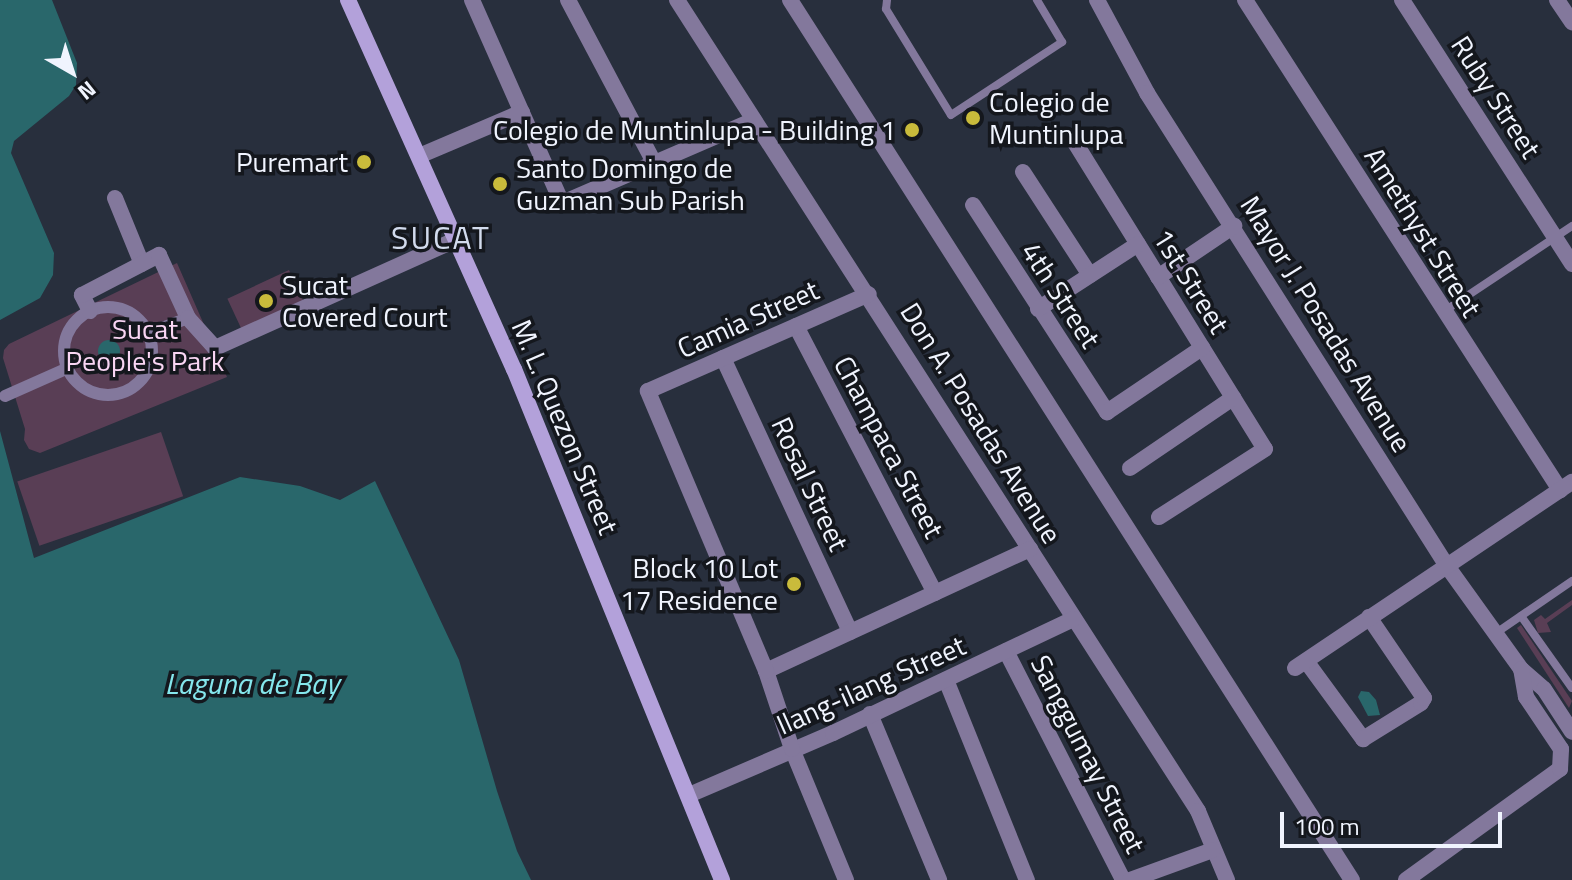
<!DOCTYPE html>
<style>
body{margin:0}
#map{position:relative;width:1572px;height:880px;overflow:hidden;background:#282f3d;font-family:"Titillium Web",sans-serif}
div>[style]{position:absolute}
.green>*{inset:0;background:#593e55;transform-origin:0 0}
.water>*{inset:0;background:#29676b}
.round{border-radius:50%}
.service>*{height:8px;margin:-4px;padding:0 4px;transform-origin:4px;border-radius:4px;background:#83789c}
.pedestrian>*{height:12px;margin:-6px;padding:0 6px;transform-origin:6px;border-radius:6px;background:#83789c}
.pedestrian>.ring{margin:-6px;padding:0;box-sizing:content-box;background:none;border:12px solid #83789c;border-radius:50%}
.minor>*{height:16px;margin:-8px;padding:0 8px;transform-origin:8px;border-radius:8px;background:#83789c}
.secondary>*{height:16px;margin:-8px;padding:0 8px;transform-origin:8px;border-radius:8px;background:#b3a1da}
.dots>*{width:22px;height:22px;translate:-50% -50%;box-sizing:border-box;border:4px solid #14171d;border-radius:50%}
span{translate:-50% -50%;white-space:nowrap;text-align:center;line-height:1.15;-webkit-text-stroke:7px #14171d;paint-order:stroke}
.street-label{font-size:28px;color:#f0f4fe}
.poi-label{font-size:28px;color:#f0f4fe}
.left{translate:0 -50%;text-align:left}
.right{translate:-100% -50%;text-align:right}
.park-label{font-size:28px;color:#fad6f4}
.water-label{font-size:30px;color:#85e7ed;font-style:italic}
.quarter-label{font-size:32px;color:#d2dbed;letter-spacing:2px}
.north{position:absolute;left:32px;top:32px;width:80px;height:80px;-webkit-text-stroke:6px #14171d;paint-order:stroke;rotate:141deg;font-size:22px;font-weight:700;line-height:32px;text-align:center;color:#f0f4fe}
.north::after{content:'';display:block;margin:auto;width:28px;height:36px;background:#f0f4fe;clip-path:polygon(50% 0,100% 100%,50% 72%,0 100%)}
.scale{position:absolute;left:1280px;top:812px;width:222px;height:36px;box-sizing:border-box;border:4px solid #f0f4fe;border-top:0;padding-left:10px;font-size:24px;line-height:28px;white-space:nowrap;color:#f0f4fe;-webkit-text-stroke:6px #14171d;paint-order:stroke}
</style>
<div id="map">
<div class="green">
<i style="clip-path:polygon(177px 263px,227px 377px,40px 453px,29px 449px,24px 440px,25px 429px,3px 358px,4px 350px,9px 344px)"></i>
<i style="left:289px;top:270px;width:38px;height:68px;rotate:65deg"></i>
<i style="left:161px;top:432px;width:68px;height:152px;rotate:71deg"></i>
<i style="clip-path:polygon(1572px 600px,1572px 605px,1547px 623px,1551px 632px,1538px 633px,1534px 620px,1541px 615px,1545px 619px)"></i>
<i style="clip-path:polygon(1521px 625px,1572px 701px,1569px 708px,1517px 628px)"></i>
</div>
<div class="water">
<i style="clip-path:polygon(0 0,52px 0,77px 63px,76px 85px,69px 96px,14px 141px,11px 153px,54px 253px,53px 275px,40px 298px,0 320px)"></i>
<i class="round" style="left:98px;top:340px;width:22px;height:22px"></i>
<i style="clip-path:polygon(0 431px,34px 558px,240px 477px,300px 486px,340px 500px,375px 481px,459px 660px,497px 791px,517px 851px,531px 880px,0 880px)"></i>
<i style="clip-path:polygon(1361px 691px,1369px 692px,1376px 700px,1380px 715px,1368px 716px,1358px 697px)"></i>
</div>
<div class="service">
<i style="left:887px;top:0;width:9px;rotate:96deg"></i>
<i style="left:886px;top:9px;width:124px;rotate:58.5deg"></i>
<i style="left:951px;top:115px;width:133px;rotate:-33.3deg"></i>
<i style="left:1062px;top:42px;width:49px;rotate:-120.8deg"></i>
<i style="left:1443px;top:312px;width:155px;rotate:-33.7deg"></i>
<i style="left:1521px;top:616px;width:88px;rotate:54.7deg"></i>
<i style="left:1496px;top:633px;width:92px;rotate:-34.4deg"></i>
</div>
<div class="pedestrian">
<i class="ring" style="left:64px;top:307px;width:76px;height:76px"></i>
<i style="left:149px;top:333px;width:42px;rotate:-21deg"></i>
<i style="left:5px;top:396px;width:69px;rotate:-24deg"></i>
</div>
<div class="minor">
<i style="left:472px;top:0;width:222px;rotate:66.1deg"></i>
<i style="left:562px;top:203px;width:209px;rotate:-23.4deg"></i>
<i style="left:568px;top:0;width:186px;rotate:62.1deg"></i>
<i style="left:677px;top:0;width:964px;rotate:57.28deg"></i>
<i style="left:1198px;top:811px;width:75px;rotate:67.2deg"></i>
<i style="left:790px;top:0;width:1044px;rotate:57.44deg"></i>
<i style="left:1097px;top:0;width:106px;rotate:61.7deg"></i>
<i style="left:1147px;top:93px;width:560px;rotate:57.62deg"></i>
<i style="left:1447px;top:566px;width:127px;rotate:54.3deg"></i>
<i style="left:1521px;top:669px;width:30px;rotate:41deg"></i>
<i style="left:1544px;top:689px;width:51px;rotate:56.9deg"></i>
<i style="left:1245px;top:0;width:583px;rotate:57.26deg"></i>
<i style="left:1402px;top:0;width:314px;rotate:57.2deg"></i>
<i style="left:1557px;top:0;width:27px;rotate:56deg"></i>
<i style="left:1074px;top:141px;width:362px;rotate:58.2deg"></i>
<i style="left:1265px;top:449px;width:126px;rotate:147.3deg"></i>
<i style="left:419px;top:156px;width:112px;rotate:-23.1deg"></i>
<i style="left:1023px;top:172px;width:123px;rotate:57deg"></i>
<i style="left:115px;top:198px;width:71px;rotate:67.8deg"></i>
<i style="left:973px;top:205px;width:247px;rotate:57.1deg"></i>
<i style="left:1107px;top:412px;width:115px;rotate:-34deg"></i>
<i style="left:1158px;top:277px;width:92px;rotate:-33.9deg"></i>
<i style="left:1038px;top:309px;width:119px;rotate:-33deg"></i>
<i style="left:90px;top:311px;width:18px;rotate:-117deg"></i>
<i style="left:82px;top:295px;width:87px;rotate:-27.5deg"></i>
<i style="left:159px;top:255px;width:69px;rotate:65.3deg"></i>
<i style="left:188px;top:318px;width:40px;rotate:48deg"></i>
<i style="left:215px;top:348px;width:265px;rotate:-24.2deg"></i>
<i style="left:796px;top:326px;width:301px;rotate:62.5deg"></i>
<i style="left:723px;top:358px;width:302px;rotate:65.1deg"></i>
<i style="left:1130px;top:468px;width:125px;rotate:-34.2deg"></i>
<i style="left:1006px;top:651px;width:257px;rotate:62.9deg"></i>
<i style="left:1306px;top:661px;width:97px;rotate:53.8deg"></i>
<i style="left:1363px;top:739px;width:68px;rotate:-31.8deg"></i>
<i style="left:1421px;top:703px;width:6px;rotate:-59deg"></i>
<i style="left:1424px;top:698px;width:98px;rotate:-124.2deg"></i>
<i style="left:1295px;top:668px;width:334px;rotate:-33.9deg"></i>
<i style="left:766px;top:671px;width:291px;rotate:-24.8deg"></i>
<i style="left:946px;top:680px;width:216px;rotate:68deg"></i>
<i style="left:870px;top:714px;width:180px;rotate:67.4deg"></i>
<i style="left:689px;top:795px;width:157px;rotate:-23.3deg"></i>
<i style="left:833px;top:733px;width:266px;rotate:-25.4deg"></i>
<i style="left:846px;top:880px;width:142px;rotate:-112.4deg"></i>
<i style="left:792px;top:749px;width:82px;rotate:-108.4deg"></i>
<i style="left:766px;top:671px;width:304px;rotate:-112.9deg"></i>
<i style="left:648px;top:391px;width:241px;rotate:-23.7deg"></i>
<i style="left:1130px;top:880px;width:88px;rotate:-19.9deg"></i>
<i style="left:1406px;top:880px;width:190px;rotate:-35.8deg"></i>
<i style="left:1560px;top:769px;width:20px;rotate:-87deg"></i>
<i style="left:1561px;top:749px;width:63px;rotate:-123.9deg"></i>
<i style="left:1526px;top:697px;width:28px;rotate:-100deg"></i>
</div>
<div class="secondary">
<i style="left:348px;top:0;width:405px;rotate:65.8deg"></i>
<i style="left:514px;top:369px;width:552px;rotate:67.85deg"></i>
</div>
<div class="dots">
<i style="left:973px;top:118px;background:#c9bb3b"></i>
<i style="left:912px;top:130px;background:#c9bb3b"></i>
<i style="left:364px;top:162px;background:#c9bb3b"></i>
<i style="left:500px;top:184px;background:#c9bb3b"></i>
<i style="left:266px;top:301px;background:#c9bb3b"></i>
<i style="left:794px;top:584px;background:#c9bb3b"></i>
</div>
<div class="street-label">
<span style="left:1496px;top:97px;rotate:57deg">Ruby Street</span>
<span style="left:1423px;top:232px;rotate:58deg">Amethyst Street</span>
<span style="left:1191px;top:281px;rotate:58deg">1st Street</span>
<span style="left:1061px;top:295px;rotate:57deg">4th Street</span>
<span style="left:748px;top:319px;rotate:-24deg">Camia Street</span>
<span style="left:1326px;top:324px;rotate:58deg">Mayor J. Posadas Avenue</span>
<span style="left:981px;top:423px;rotate:58deg">Don A. Posadas Avenue</span>
<span style="left:565px;top:427px;rotate:67deg">M. L. Quezon Street</span>
<span style="left:889px;top:447px;rotate:62deg">Champaca Street</span>
<span style="left:810px;top:484px;rotate:65deg">Rosal Street</span>
<span style="left:871px;top:685px;rotate:-24deg">Ilang-ilang Street</span>
<span style="left:1088px;top:754px;rotate:63deg">Sanggumay Street</span>
</div>
<div class="poi-label">
<span class="left" style="left:989px;top:118px">Colegio de<br>Muntinlupa</span>
<span class="right" style="left:896px;top:130px">Colegio de Muntinlupa - Building 1</span>
<span class="right" style="left:348px;top:162px">Puremart</span>
<span class="left" style="left:516px;top:184px">Santo Domingo de<br>Guzman Sub Parish</span>
<span class="left" style="left:282px;top:301px">Sucat<br>Covered Court</span>
<span class="right" style="left:778px;top:584px">Block 10 Lot<br>17 Residence</span>
</div>
<div class="park-label">
<span style="left:145px;top:345px">Sucat<br>People's Park</span>
</div>
<div class="water-label">
<span style="left:252px;top:683px">Laguna de Bay</span>
</div>
<div class="quarter-label">
<span style="left:441px;top:237px">SUCAT</span>
</div>
<div class="north">N</div>
<div class="scale">100 m</div>
</div>
